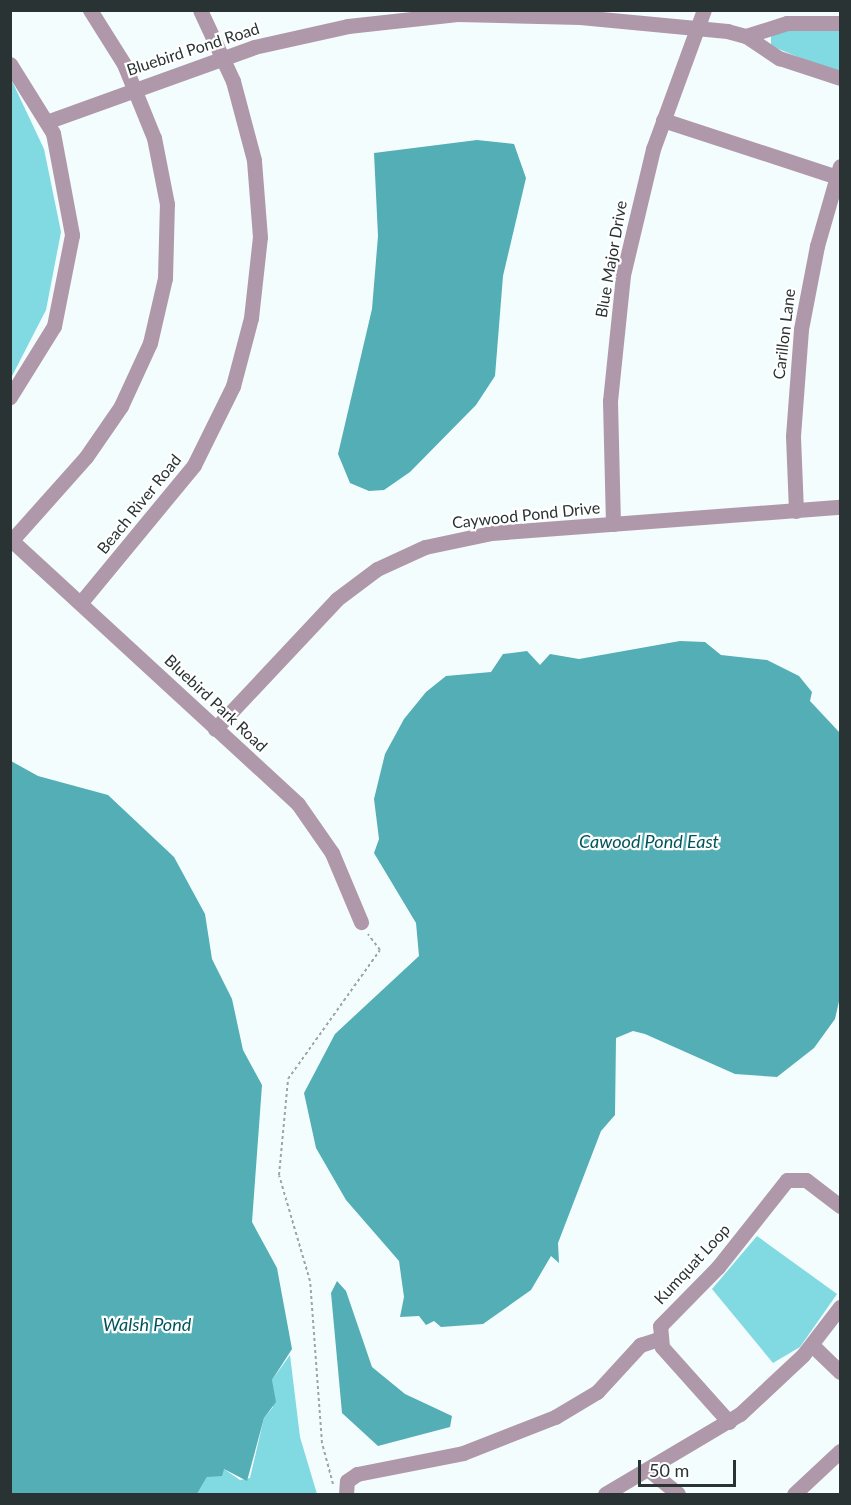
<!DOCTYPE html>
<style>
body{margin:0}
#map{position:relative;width:851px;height:1505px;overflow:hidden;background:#f3fdfe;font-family:Lato,sans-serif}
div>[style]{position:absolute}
.green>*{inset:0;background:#81d9e1}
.water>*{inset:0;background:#53aeb5}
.path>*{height:2px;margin-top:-1px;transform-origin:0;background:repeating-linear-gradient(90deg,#9ba5a6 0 3px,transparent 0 6px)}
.minor>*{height:15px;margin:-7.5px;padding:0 7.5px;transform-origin:7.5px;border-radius:7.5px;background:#b098ab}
span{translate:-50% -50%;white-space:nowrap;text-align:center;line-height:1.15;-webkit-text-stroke:4.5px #fff;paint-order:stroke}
.street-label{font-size:16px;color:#2a3334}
.water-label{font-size:18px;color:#00555a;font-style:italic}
.frame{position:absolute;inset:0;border:12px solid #2a3334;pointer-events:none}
.scale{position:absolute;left:638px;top:1460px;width:98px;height:27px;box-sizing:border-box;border:3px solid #2a3334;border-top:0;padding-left:8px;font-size:18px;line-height:21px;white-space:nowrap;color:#2a3334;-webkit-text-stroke:4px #fff;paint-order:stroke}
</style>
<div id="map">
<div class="green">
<i style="clip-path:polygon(840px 29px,840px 74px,771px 46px,771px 36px,781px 30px)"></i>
<i style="clip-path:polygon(11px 79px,44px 149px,61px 232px,46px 310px,11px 378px)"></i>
<i style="clip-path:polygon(757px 1236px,837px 1294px,800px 1347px,773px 1363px,712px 1289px)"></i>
<i style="clip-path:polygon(290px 1355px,300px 1437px,317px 1494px,197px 1494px,207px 1477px,224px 1469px,240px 1480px,250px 1478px,264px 1418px,273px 1407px,272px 1380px)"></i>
</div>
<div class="water">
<i style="clip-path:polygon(477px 140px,514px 144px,526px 178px,503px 276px,495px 376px,476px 405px,410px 472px,384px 490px,369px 491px,350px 483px,338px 454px,372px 309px,378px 236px,374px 153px)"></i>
<i style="clip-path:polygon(680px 641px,705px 642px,721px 655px,767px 660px,799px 676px,812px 692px,810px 701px,840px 733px,840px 997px,835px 1019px,814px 1048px,777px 1077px,735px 1074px,645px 1034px,633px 1031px,616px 1038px,615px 1115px,601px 1131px,558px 1243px,559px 1263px,551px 1256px,531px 1290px,483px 1324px,441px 1327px,434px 1321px,426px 1325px,419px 1316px,400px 1317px,404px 1297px,399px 1261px,346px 1200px,316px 1148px,304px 1093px,335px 1034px,419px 956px,416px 923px,374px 853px,379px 839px,374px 799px,385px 754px,404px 719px,426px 692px,446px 676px,491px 672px,503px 654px,527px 651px,540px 665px,550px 654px,579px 659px)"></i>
<i style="clip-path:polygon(11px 761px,38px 776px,108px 795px,174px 857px,205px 914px,212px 959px,232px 999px,243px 1050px,262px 1085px,252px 1222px,277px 1268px,292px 1349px,272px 1380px,276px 1402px,264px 1418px,247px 1481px,224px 1469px,222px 1476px,207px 1477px,197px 1494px,11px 1494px)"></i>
<i style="clip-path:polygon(337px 1281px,346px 1291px,372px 1367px,405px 1394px,452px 1416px,450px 1427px,378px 1446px,342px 1413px,331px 1293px)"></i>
</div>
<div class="path">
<i style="left:333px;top:1484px;width:42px;rotate:-105deg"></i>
<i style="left:322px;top:1443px;width:162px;rotate:-94.2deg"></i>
<i style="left:310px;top:1281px;width:110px;rotate:-106.3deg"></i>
<i style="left:279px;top:1175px;width:96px;rotate:-84.6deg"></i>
<i style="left:288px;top:1079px;width:158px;rotate:-54.5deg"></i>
<i style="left:380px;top:950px;width:20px;rotate:-127deg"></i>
</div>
<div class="minor">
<i style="left:746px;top:36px;width:43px;rotate:-17.6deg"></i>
<i style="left:787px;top:23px;width:53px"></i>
<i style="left:10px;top:64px;width:81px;rotate:58.1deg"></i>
<i style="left:53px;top:133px;width:104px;rotate:79.4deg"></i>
<i style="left:72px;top:235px;width:93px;rotate:101.2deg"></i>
<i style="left:54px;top:326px;width:84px;rotate:121.8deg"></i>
<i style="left:663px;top:120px;width:186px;rotate:18.1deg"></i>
<i style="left:49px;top:121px;width:218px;rotate:-19.8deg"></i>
<i style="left:254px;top:47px;width:96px;rotate:-12.6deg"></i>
<i style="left:348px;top:26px;width:110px;rotate:-6.3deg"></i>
<i style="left:457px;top:14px;width:123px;rotate:1.4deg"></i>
<i style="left:580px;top:17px;width:148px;rotate:5.4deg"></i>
<i style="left:727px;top:31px;width:20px;rotate:15deg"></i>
<i style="left:746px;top:36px;width:40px;rotate:34deg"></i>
<i style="left:779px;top:58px;width:64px;rotate:18.2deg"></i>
<i style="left:796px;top:511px;width:75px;rotate:-92.3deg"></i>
<i style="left:793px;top:436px;width:107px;rotate:-85.7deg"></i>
<i style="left:801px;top:329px;width:85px;rotate:-79.1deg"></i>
<i style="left:817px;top:246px;width:83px;rotate:-74deg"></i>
<i style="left:613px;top:524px;width:123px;rotate:-91.4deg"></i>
<i style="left:610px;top:401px;width:127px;rotate:-84.1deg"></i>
<i style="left:623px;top:275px;width:130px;rotate:-76.6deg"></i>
<i style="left:653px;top:149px;width:148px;rotate:-69.9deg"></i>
<i style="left:10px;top:539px;width:391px;rotate:42.6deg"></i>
<i style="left:298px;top:804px;width:60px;rotate:55.2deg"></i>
<i style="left:332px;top:853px;width:75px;rotate:67.2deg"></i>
<i style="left:12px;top:540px;width:111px;rotate:-48.3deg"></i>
<i style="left:86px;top:457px;width:62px;rotate:-55.5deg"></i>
<i style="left:121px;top:406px;width:69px;rotate:-65.3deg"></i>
<i style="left:150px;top:343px;width:67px;rotate:-77deg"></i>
<i style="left:165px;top:278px;width:74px;rotate:-88.5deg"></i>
<i style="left:167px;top:204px;width:67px;rotate:-101.1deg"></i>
<i style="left:154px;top:138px;width:80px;rotate:-112.1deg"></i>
<i style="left:124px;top:64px;width:64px;rotate:-122.2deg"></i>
<i style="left:82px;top:601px;width:176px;rotate:-50.5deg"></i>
<i style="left:194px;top:465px;width:88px;rotate:-63.7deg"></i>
<i style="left:233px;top:386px;width:70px;rotate:-75.2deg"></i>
<i style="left:251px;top:318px;width:81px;rotate:-83.7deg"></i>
<i style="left:260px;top:237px;width:77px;rotate:-94.5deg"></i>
<i style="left:254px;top:160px;width:82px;rotate:-104.9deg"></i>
<i style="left:233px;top:81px;width:78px;rotate:-114.9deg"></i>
<i style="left:215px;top:729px;width:178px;rotate:-46.8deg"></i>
<i style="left:337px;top:599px;width:50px;rotate:-36.9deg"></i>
<i style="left:377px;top:569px;width:53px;rotate:-24.6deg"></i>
<i style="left:425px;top:547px;width:67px;rotate:-12deg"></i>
<i style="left:491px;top:533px;width:350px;rotate:-4.3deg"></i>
<i style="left:812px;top:1345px;width:39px;rotate:44deg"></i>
<i style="left:729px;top:1422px;width:101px;rotate:-131.8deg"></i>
<i style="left:662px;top:1347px;width:21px;rotate:-95deg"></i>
<i style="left:660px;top:1326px;width:83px;rotate:-45.5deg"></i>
<i style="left:718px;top:1267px;width:111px;rotate:-51.6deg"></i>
<i style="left:787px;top:1180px;width:19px"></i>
<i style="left:806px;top:1180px;width:43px;rotate:37.4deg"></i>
<i style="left:650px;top:1471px;width:36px;rotate:39deg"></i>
<i style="left:346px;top:1494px;width:13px;rotate:-86deg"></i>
<i style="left:347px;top:1481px;width:12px;rotate:-35deg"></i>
<i style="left:357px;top:1474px;width:108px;rotate:-11.2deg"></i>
<i style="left:463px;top:1453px;width:99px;rotate:-21.4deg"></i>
<i style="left:555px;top:1417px;width:49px;rotate:-30.8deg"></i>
<i style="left:597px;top:1392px;width:64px;rotate:-47.5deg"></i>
<i style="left:640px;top:1345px;width:19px;rotate:-18deg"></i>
<i style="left:605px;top:1494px;width:157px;rotate:-30.7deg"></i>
<i style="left:740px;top:1414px;width:86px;rotate:-43.1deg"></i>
<i style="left:803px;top:1355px;width:61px;rotate:-52.4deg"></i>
<i style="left:794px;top:1494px;width:63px;rotate:-43.1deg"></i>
</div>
<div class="street-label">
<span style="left:193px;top:49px;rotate:-18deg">Bluebird Pond Road</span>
<span style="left:611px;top:259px;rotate:-80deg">Blue Major Drive</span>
<span style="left:784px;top:334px;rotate:-83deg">Carillon Lane</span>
<span style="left:139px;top:504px;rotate:-51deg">Beach River Road</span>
<span style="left:526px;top:515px;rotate:-6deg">Caywood Pond Drive</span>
<span style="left:216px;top:703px;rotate:43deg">Bluebird Park Road</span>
<span style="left:692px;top:1264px;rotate:-47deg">Kumquat Loop</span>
</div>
<div class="water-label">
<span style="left:649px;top:841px">Cawood Pond East</span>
<span style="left:147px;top:1324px">Walsh Pond</span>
</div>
<div class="frame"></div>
<div class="scale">50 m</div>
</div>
